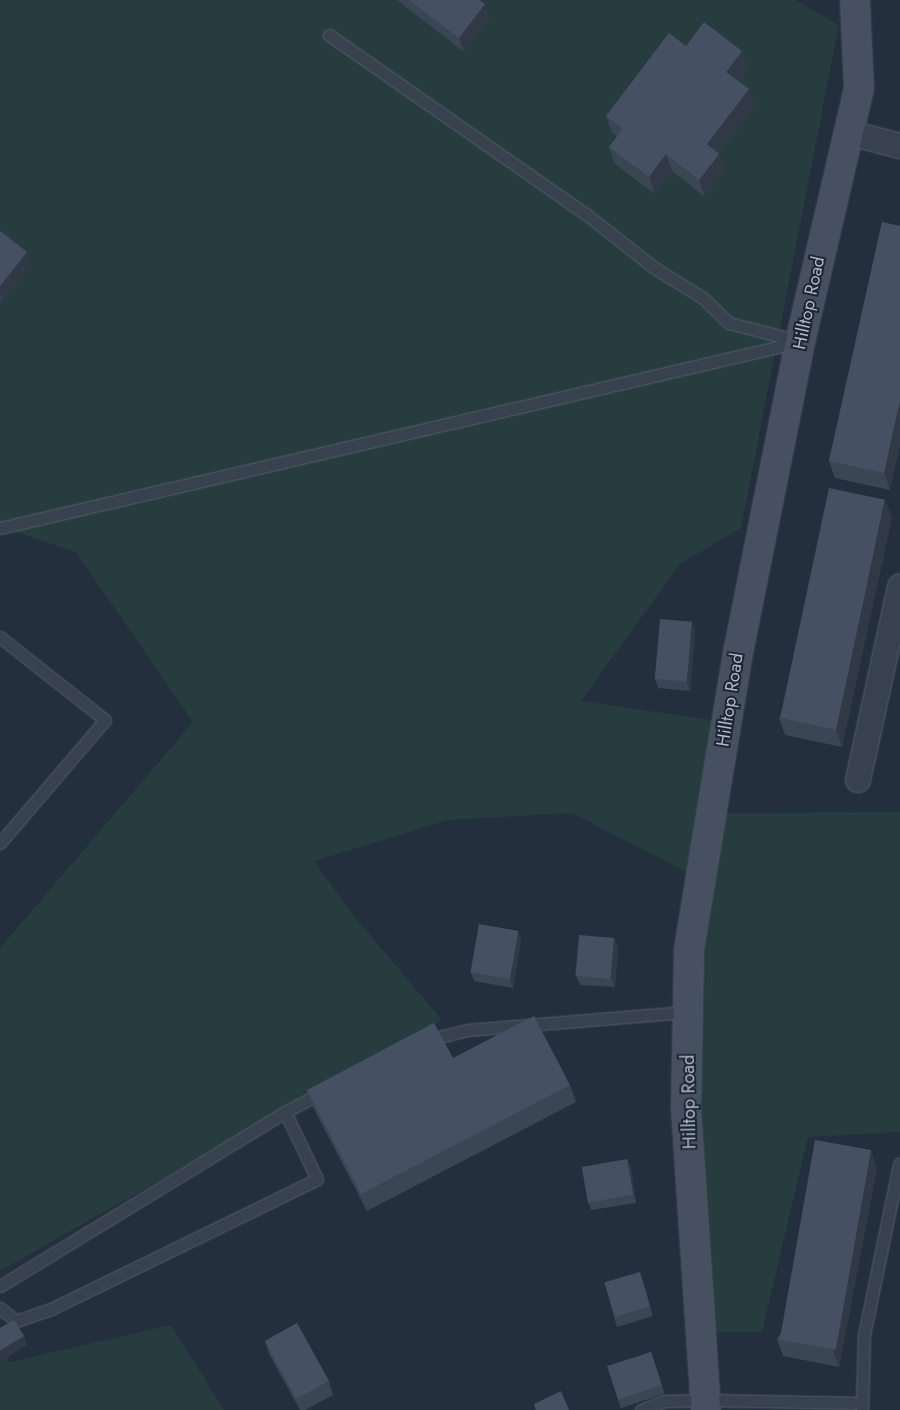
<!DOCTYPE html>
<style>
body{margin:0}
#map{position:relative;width:900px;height:1410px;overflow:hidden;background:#242f3e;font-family:Jost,sans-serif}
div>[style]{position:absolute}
.green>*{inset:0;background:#263c3f}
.roads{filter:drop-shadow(0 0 1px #565f6c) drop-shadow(0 0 1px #565f6c)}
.lane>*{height:11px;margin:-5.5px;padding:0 5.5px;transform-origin:5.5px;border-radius:5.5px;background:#38414e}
.street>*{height:24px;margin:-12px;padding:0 12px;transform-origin:12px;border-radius:12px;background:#38414e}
.secondary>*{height:28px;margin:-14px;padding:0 14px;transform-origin:14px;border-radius:14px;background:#465061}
.wall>*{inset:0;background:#3b4654;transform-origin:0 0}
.shaded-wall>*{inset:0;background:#303945}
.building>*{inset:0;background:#455162;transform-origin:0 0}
span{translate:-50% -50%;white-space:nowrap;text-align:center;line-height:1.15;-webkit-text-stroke:4px #1d2633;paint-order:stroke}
.street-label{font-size:18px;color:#b4bcc9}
</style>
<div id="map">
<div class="green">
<i style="clip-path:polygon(0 0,795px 0,839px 25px,741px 528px,680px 564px,581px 701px,718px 721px,709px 813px,900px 812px,900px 1132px,808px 1137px,762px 1332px,701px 1333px,700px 879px,572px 813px,448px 820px,314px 861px,354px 916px,442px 1020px,0 1271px,0 948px,193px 722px,76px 552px,0 527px)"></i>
<i style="clip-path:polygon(171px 1325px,224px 1410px,0 1410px,0 1347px,10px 1362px)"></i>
</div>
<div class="roads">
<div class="lane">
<i style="left:329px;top:35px;width:313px;rotate:34.9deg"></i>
<i style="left:586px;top:214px;width:85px;rotate:38.3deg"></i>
<i style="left:653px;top:267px;width:59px;rotate:31.8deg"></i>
<i style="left:703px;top:298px;width:36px;rotate:44deg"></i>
<i style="left:729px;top:323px;width:72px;rotate:14.4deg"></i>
<i style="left:0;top:528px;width:820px;rotate:-13.1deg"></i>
<i style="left:0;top:637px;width:134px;rotate:38.3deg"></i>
<i style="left:105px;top:720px;width:162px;rotate:130.5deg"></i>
<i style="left:427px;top:1040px;width:41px;rotate:-14deg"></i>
<i style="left:467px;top:1030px;width:222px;rotate:-4.7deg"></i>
<i style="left:0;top:1286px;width:334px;rotate:-31.4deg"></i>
<i style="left:285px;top:1112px;width:43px;rotate:-27.8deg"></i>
<i style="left:0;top:1308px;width:21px;rotate:39deg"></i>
<i style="left:16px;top:1321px;width:37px;rotate:-19deg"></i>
<i style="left:51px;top:1309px;width:296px;rotate:-26deg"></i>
<i style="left:317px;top:1179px;width:74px;rotate:-115.5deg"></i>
<i style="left:641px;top:1410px;width:26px;rotate:-21deg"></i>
<i style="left:665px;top:1401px;width:41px;rotate:-1.4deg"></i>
<i style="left:706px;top:1400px;width:155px;rotate:1.1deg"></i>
<i style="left:862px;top:1410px;width:75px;rotate:-88.5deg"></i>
<i style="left:864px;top:1335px;width:175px;rotate:-78.4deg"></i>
</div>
<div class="street">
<i style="left:850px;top:133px;width:52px;rotate:14.6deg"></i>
<i style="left:858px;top:780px;width:198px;rotate:-77.7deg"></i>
</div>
<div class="secondary">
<i style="left:706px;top:1410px;width:305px;rotate:-93.8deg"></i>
<i style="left:686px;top:1106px;width:157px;rotate:-88.9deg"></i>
<i style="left:689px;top:949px;width:305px;rotate:-80.6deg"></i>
<i style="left:739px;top:648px;width:312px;rotate:-78.7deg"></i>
<i style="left:800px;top:342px;width:260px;rotate:-76.9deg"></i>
<i style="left:859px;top:89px;width:89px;rotate:-92.6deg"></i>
</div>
</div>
<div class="wall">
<i style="clip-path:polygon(397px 0,479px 0,490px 18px,464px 52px)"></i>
<i style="clip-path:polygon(686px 46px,742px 51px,748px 68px,739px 81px,749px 89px,755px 106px,719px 154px,725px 171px,705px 197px,672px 171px,655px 194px,615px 164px,609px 147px,617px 136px,612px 133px,606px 116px)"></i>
<i style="clip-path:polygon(882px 222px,890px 490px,835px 478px,829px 461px)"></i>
<i style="clip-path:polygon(0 231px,27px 252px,31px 265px,3px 301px,0 299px)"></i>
<i style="clip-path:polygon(892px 517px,842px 747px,785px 735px,779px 718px)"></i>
<i style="clip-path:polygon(695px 631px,690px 691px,658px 688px,655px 679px)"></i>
<i style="clip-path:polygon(518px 931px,521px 940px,513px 988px,474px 981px,471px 972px)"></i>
<i style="clip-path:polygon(614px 938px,618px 947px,615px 987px,580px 985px,576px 976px)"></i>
<i style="clip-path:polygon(453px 1058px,570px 1085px,576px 1102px,367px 1211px,313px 1107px,307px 1090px)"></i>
<i style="clip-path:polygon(627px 1159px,631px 1168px,636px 1203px,591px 1210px,588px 1201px)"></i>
<i style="clip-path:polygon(877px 1168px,839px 1367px,783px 1356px,777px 1339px)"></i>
<i style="clip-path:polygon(643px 1281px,653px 1316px,617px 1327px,614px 1317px)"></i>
<i style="clip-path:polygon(265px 1341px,329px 1381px,333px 1395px,305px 1410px,300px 1410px,269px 1354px)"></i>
<i style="left:651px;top:1352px;width:44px;height:46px;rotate:72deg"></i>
</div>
<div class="shaded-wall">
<i style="clip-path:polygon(485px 4px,490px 18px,464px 52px,459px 38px)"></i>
<i style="clip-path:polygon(742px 51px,748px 68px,733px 89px,726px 72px)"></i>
<i style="clip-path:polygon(749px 89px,755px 106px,713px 161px,707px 144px)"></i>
<i style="clip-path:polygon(666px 154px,672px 171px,655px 194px,649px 177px)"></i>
<i style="clip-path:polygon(719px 154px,725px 171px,705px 197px,699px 180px)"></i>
<i style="clip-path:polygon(27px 252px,31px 265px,3px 301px,0 293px,0 286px)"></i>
<i style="clip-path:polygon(900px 401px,900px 446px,890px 490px,884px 473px)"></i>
<i style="clip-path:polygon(885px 500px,892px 517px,842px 747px,836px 730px)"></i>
<i style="clip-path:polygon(692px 622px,695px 631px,690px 691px,687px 682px)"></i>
<i style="clip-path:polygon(518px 931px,521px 940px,513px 988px,510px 979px)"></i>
<i style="clip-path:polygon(614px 938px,618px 947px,615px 987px,611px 978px)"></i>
<i style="clip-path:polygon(871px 1150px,877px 1168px,839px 1367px,833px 1350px)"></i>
<i style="clip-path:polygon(627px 1159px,631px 1168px,636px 1203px,633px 1194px)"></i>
<i style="clip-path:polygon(640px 1272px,643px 1281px,653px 1316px,650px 1307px)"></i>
<i style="clip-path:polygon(24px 1336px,27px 1345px,0 1362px,0 1351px)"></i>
</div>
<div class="building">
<i style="clip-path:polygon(409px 0,479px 0,485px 4px,459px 38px)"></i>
<i style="clip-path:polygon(704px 22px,742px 51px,726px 72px,749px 89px,707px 144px,719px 154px,699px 180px,666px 154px,649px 177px,609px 147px,623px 129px,606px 116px,669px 33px,686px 46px)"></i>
<i style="clip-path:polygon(882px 222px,900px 226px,900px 401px,884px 473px,829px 461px)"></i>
<i style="clip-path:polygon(0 231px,27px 252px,0 286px)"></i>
<i style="left:829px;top:488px;width:57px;height:235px;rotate:12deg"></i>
<i style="left:660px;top:619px;width:32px;height:60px;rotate:5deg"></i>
<i style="left:479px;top:924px;width:40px;height:49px;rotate:10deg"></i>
<i style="left:579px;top:935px;width:35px;height:41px;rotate:5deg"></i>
<i style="clip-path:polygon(534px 1016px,570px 1085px,361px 1194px,307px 1090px,434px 1023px,453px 1058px)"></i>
<i style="left:815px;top:1140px;width:57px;height:203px;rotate:10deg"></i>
<i style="left:627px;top:1159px;width:36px;height:46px;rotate:80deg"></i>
<i style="left:640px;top:1272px;width:36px;height:37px;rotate:74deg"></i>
<i style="clip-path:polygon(14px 1320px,24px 1336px,0 1351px,0 1328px)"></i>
<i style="left:297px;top:1323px;width:66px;height:37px;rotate:61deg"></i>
<i style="left:651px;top:1352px;width:35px;height:46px;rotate:72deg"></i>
<i style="clip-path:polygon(561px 1391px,569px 1410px,536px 1410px,534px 1404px)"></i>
</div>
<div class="street-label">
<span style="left:809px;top:303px;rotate:-78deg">Hilltop Road</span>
<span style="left:730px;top:700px;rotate:-81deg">Hilltop Road</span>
<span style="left:689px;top:1102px;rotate:-91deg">Hilltop Road</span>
</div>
</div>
